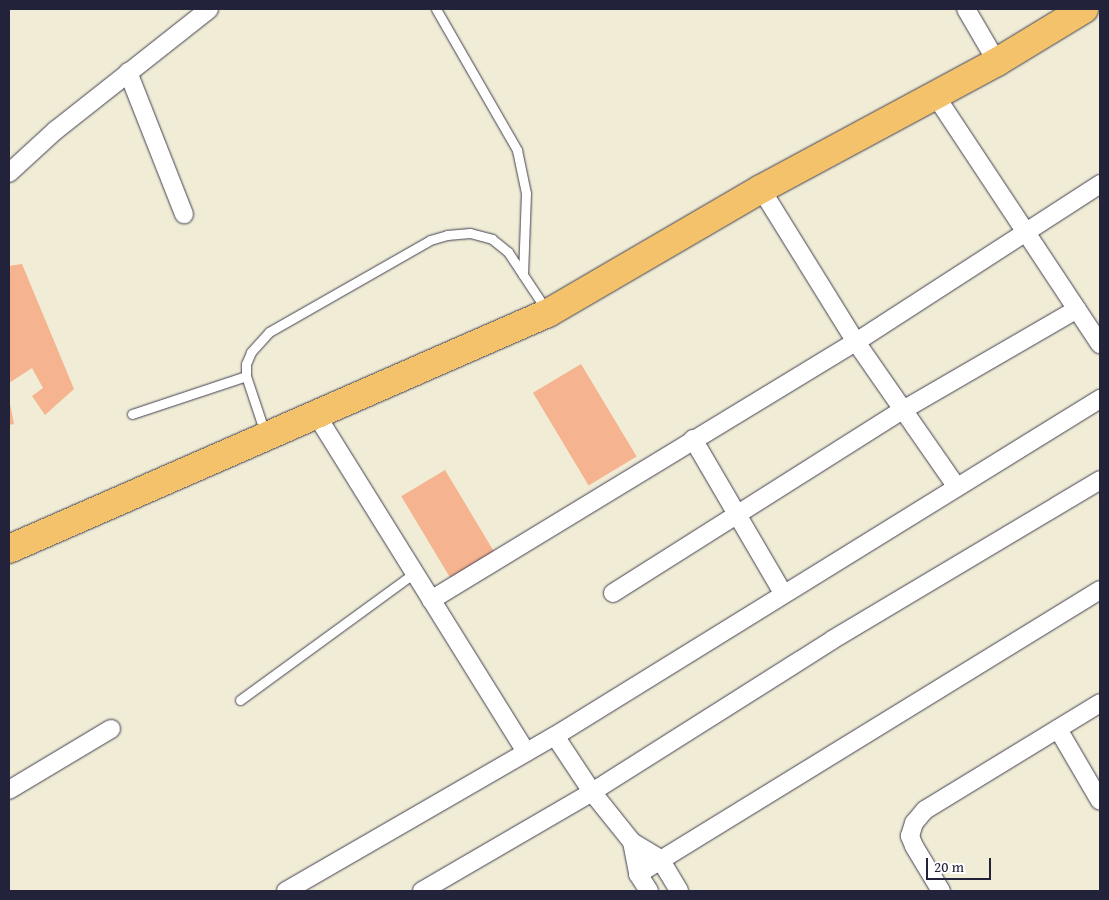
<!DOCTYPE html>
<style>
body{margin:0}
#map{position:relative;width:1109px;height:900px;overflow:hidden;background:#f0ecd5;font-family:"Gentium Book Plus",serif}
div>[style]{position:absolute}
.building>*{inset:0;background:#f5b38f;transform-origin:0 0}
.roads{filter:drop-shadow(0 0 1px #414052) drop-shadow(0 0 1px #414052)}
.service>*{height:9px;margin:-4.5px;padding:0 4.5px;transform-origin:4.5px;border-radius:4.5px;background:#fff}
.minor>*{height:18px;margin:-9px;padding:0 9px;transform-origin:9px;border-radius:9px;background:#fff}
.trunk>*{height:28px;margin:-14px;padding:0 14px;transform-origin:14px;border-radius:14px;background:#f3c26a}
span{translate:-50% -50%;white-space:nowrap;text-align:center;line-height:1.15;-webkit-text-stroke:4.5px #fff;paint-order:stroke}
.frame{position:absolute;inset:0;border:10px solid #22223b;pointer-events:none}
.scale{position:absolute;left:926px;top:858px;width:65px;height:22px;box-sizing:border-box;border:2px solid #22223b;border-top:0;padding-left:6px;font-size:15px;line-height:18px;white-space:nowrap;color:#22223b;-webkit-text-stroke:4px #fff;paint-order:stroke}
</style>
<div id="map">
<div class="building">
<i style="clip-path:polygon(22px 264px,74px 389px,45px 415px,32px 396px,43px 388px,32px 368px,9px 383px,9px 266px)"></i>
<i style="left:581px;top:364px;width:108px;height:56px;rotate:59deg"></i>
<i style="clip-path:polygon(9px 399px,14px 424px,9px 425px)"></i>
<i style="left:445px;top:470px;width:97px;height:51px;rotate:59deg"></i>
</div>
<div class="roads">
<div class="service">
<i style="left:436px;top:9px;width:163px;rotate:60.1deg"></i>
<i style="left:517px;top:150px;width:44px;rotate:78.2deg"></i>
<i style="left:526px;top:193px;width:82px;rotate:92.1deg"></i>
<i style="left:132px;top:414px;width:120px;rotate:-18.4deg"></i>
<i style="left:265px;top:433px;width:60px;rotate:-108.4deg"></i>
<i style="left:246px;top:376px;width:12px;rotate:-90deg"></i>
<i style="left:246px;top:364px;width:13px;rotate:-67deg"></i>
<i style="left:251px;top:352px;width:27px;rotate:-48deg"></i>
<i style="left:269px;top:332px;width:185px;rotate:-29.7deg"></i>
<i style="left:430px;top:240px;width:18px;rotate:-16deg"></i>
<i style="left:447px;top:235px;width:23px;rotate:-5deg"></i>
<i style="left:470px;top:233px;width:23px;rotate:15deg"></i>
<i style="left:492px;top:239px;width:21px;rotate:39deg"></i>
<i style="left:508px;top:252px;width:71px;rotate:56.5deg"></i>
<i style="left:240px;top:700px;width:215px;rotate:-36.1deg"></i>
</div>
<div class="minor">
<i style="left:966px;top:9px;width:61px;rotate:59.7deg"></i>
<i style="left:128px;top:72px;width:153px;rotate:68.5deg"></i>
<i style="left:935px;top:95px;width:299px;rotate:56.5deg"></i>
<i style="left:9px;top:173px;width:64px;rotate:-42.5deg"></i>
<i style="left:56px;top:130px;width:195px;rotate:-38.3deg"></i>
<i style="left:761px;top:189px;width:180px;rotate:58.2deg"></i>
<i style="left:856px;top:342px;width:175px;rotate:55.2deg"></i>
<i style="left:317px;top:416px;width:396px;rotate:58.1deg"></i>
<i style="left:693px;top:439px;width:178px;rotate:59.7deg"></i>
<i style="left:613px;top:593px;width:343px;rotate:-32.3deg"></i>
<i style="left:903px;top:410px;width:201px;rotate:-30.1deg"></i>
<i style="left:431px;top:600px;width:497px;rotate:-31.3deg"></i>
<i style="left:856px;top:342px;width:291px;rotate:-32.9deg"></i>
<i style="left:1058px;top:729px;width:83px;rotate:59.7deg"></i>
<i style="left:555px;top:736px;width:67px;rotate:56.5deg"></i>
<i style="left:592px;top:792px;width:64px;rotate:51.3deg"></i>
<i style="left:632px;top:842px;width:33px;rotate:31deg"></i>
<i style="left:660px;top:859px;width:37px;rotate:59deg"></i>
<i style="left:9px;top:790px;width:119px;rotate:-30.9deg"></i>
<i style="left:632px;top:842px;width:33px;rotate:79deg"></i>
<i style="left:638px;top:874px;width:20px;rotate:57deg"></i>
<i style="left:638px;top:874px;width:542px;rotate:-31.58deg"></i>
<i style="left:286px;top:891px;width:310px;rotate:-30deg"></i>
<i style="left:555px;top:736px;width:641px;rotate:-31.73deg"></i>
<i style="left:422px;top:891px;width:197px;rotate:-30.2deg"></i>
<i style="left:592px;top:792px;width:284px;rotate:-32.3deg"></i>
<i style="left:832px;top:640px;width:312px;rotate:-30.8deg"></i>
<i style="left:941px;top:891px;width:52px;rotate:-121deg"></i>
<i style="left:914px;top:846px;width:11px;rotate:-112deg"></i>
<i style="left:910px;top:836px;width:14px;rotate:-73deg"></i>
<i style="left:914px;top:823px;width:17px;rotate:-50deg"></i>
<i style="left:925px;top:810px;width:205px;rotate:-31.4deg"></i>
</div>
<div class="trunk">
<i style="left:9px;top:549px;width:588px;rotate:-23.65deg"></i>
<i style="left:548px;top:313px;width:246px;rotate:-30.2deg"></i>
<i style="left:761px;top:189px;width:268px;rotate:-28.3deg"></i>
<i style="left:997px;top:62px;width:102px;rotate:-31.3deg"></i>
</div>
</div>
<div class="frame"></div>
<div class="scale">20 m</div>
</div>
